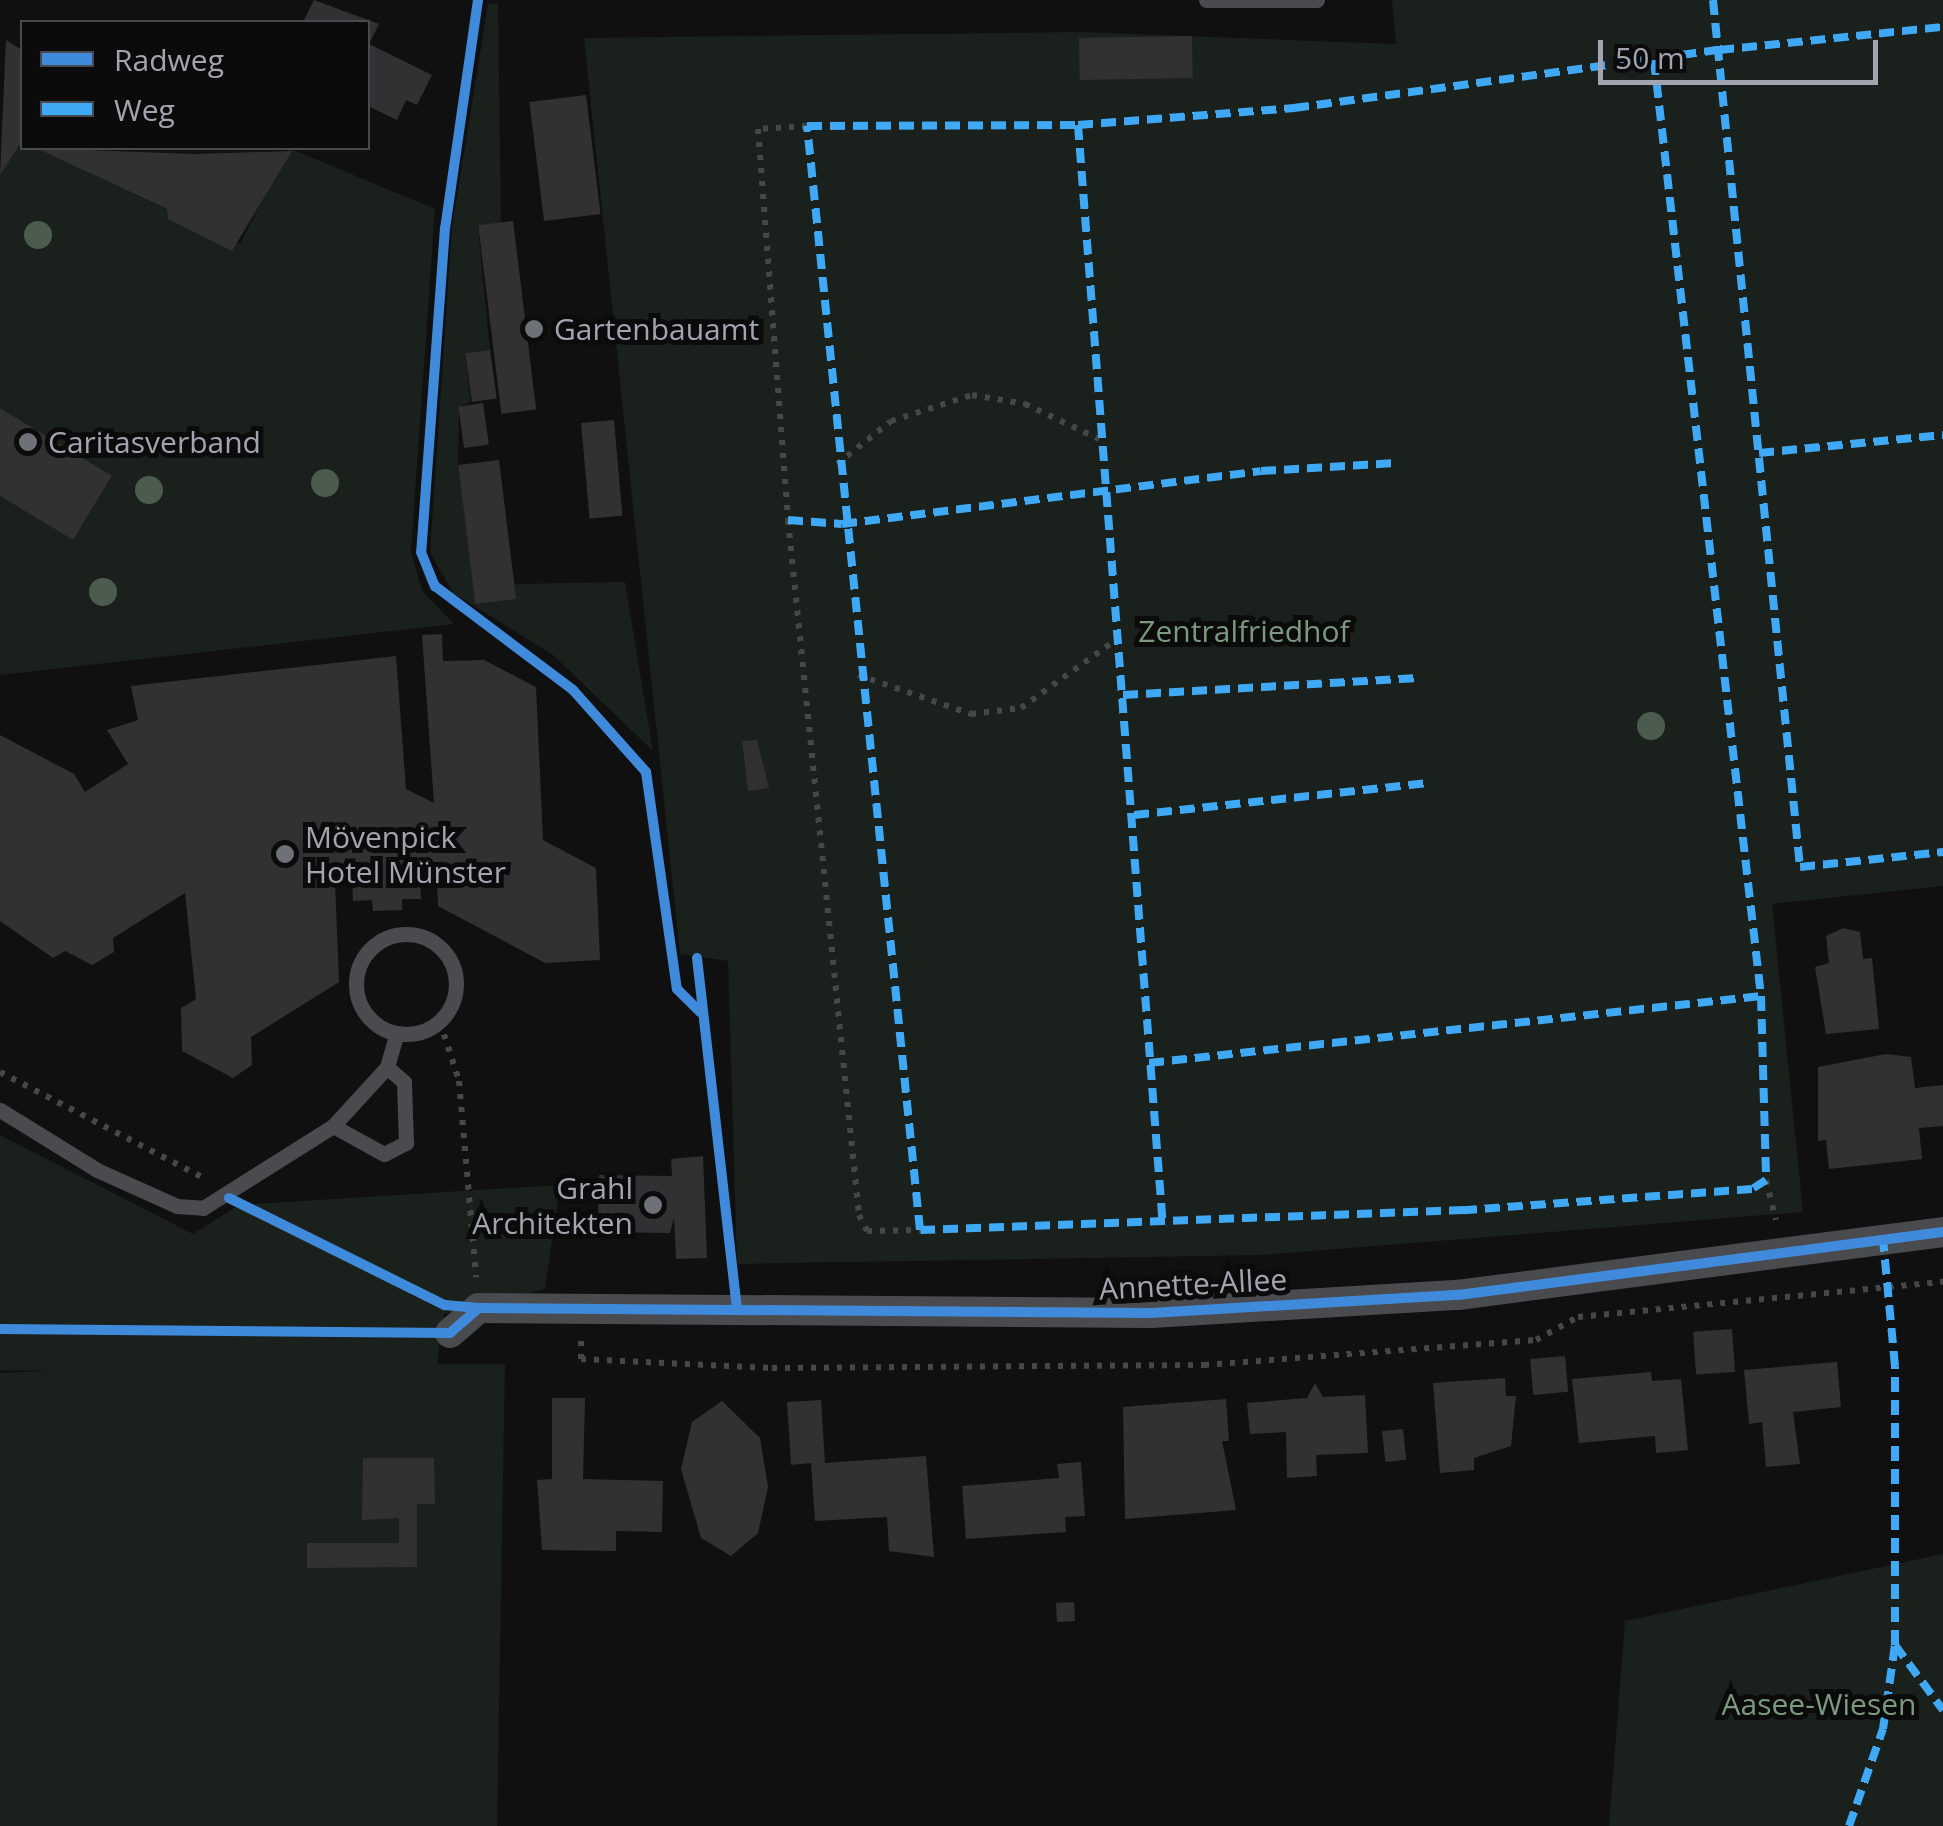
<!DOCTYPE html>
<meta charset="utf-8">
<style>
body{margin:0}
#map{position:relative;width:1943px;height:1826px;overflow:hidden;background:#101010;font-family:"Open Sans",sans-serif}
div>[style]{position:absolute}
.green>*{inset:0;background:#1a201b}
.building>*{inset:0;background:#313133;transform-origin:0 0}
.path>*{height:6px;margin-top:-3px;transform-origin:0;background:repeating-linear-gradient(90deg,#46474a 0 5px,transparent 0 13px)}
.lane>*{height:15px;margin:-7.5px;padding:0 7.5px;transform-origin:7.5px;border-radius:7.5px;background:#4a4b4f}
.lane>.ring{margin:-7.5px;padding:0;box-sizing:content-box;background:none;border:15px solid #4a4b4f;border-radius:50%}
.street>*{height:30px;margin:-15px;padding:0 15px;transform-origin:15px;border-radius:15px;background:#4a4b4f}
.quiet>*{height:8px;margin-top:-4px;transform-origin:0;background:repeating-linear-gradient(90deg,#3fa9f5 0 15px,transparent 0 23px)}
.cycleway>*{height:10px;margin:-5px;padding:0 5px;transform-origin:5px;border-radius:5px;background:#408adc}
.trees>*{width:28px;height:28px;margin:-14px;border-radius:50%;background:#4b5b4d}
.dots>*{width:28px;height:28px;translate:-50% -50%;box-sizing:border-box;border:5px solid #0b0b0c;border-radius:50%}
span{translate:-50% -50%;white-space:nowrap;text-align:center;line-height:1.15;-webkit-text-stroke:10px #0b0b0c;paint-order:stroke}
.poi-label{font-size:30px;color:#a2a5b0}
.left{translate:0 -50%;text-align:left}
.right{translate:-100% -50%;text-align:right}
.park-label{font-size:30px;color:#7b997f}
.street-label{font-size:30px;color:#a2a5b0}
.legend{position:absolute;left:20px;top:20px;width:350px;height:130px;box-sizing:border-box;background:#0b0b0c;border:2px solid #47494e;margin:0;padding:12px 18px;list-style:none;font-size:30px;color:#a2a5b0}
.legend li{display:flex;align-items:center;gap:20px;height:50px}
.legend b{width:50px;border:2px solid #47494e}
.scale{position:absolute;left:1598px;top:40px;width:280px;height:45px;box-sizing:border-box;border:5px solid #a2a5b0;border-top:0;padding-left:12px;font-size:30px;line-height:35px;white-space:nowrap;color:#a2a5b0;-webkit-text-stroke:8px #0b0b0c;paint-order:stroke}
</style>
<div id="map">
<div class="green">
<i style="clip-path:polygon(1392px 0,1943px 0,1943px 886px,1772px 904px,1803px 1212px,1262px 1255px,737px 1264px,728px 961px,680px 954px,584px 38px,1080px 32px,1396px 44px)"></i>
<i style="clip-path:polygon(498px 3px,501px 223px,478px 226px,490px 350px,465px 354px,471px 402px,459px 407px,458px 465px,515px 599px,514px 584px,625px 582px,653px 751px,553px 655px,453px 593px,430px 552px,452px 227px,488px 4px)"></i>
<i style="clip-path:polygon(20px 140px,240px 244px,289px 148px,435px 209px,411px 551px,422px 591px,454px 624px,0 675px,0 496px,73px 540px,112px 477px,0 408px,0 175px)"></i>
<i style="clip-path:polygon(0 1135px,193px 1234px,239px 1205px,560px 1185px,545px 1289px,444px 1314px,437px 1364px,505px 1364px,497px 1826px,0 1826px,0 1373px,49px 1371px,0 1370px)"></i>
<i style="clip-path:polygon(1943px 1554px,1943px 1826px,1609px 1826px,1625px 1621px)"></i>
</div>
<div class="building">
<i style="clip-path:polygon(314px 0,379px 24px,369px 44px,432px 75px,417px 105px,406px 100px,397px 120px,368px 106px,368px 22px,303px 22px)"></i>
<i style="left:1192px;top:36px;width:42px;height:113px;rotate:89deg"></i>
<i style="clip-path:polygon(6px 40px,22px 50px,22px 141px,0 175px)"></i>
<i style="left:586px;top:95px;width:120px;height:57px;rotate:83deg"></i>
<i style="clip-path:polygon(36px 148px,194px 154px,292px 151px,232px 251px,168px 219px,167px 209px)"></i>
<i style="left:513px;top:221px;width:190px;height:35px;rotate:83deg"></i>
<i style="left:490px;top:350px;width:49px;height:25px;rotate:82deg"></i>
<i style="left:483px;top:403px;width:42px;height:25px;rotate:82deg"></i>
<i style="clip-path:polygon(0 408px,112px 476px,73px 540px,0 496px)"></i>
<i style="left:614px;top:420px;width:96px;height:33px;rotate:85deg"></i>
<i style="left:499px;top:460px;width:140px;height:41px;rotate:83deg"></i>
<i style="clip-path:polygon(442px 634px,443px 661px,484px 660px,536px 687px,543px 840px,596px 868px,600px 960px,545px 963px,438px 906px,437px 877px,420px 877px,421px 899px,402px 899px,402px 910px,373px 911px,372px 900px,353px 901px,352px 880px,335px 881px,339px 982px,251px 1037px,252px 1065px,233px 1078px,182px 1051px,181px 1008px,196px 999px,185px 893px,113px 938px,114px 952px,92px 965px,65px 951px,53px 958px,0 921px,0 735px,74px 774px,85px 792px,128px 764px,107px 730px,138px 720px,131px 686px,396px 656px,406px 789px,434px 803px,422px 635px)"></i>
<i style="clip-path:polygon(757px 740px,769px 788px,748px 791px,742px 741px)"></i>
<i style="clip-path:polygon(1843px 928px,1860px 932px,1863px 959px,1872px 958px,1879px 1029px,1826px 1034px,1815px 967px,1829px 963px,1826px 936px)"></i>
<i style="clip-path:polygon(1886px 1054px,1911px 1057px,1915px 1088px,1943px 1085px,1943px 1126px,1919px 1128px,1922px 1159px,1829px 1169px,1826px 1140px,1818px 1141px,1818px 1067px)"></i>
<i style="clip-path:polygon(703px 1156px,707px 1258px,676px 1259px,674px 1218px,670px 1233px,598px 1232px,599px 1175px,672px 1176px,671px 1159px)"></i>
<i style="left:1732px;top:1329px;width:43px;height:39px;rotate:86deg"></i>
<i style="left:1565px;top:1356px;width:36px;height:35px;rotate:85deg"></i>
<i style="clip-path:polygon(1837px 1362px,1841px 1407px,1793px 1412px,1800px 1464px,1766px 1467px,1762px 1422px,1749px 1424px,1744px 1370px)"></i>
<i style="clip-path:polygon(1651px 1372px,1652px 1381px,1681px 1379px,1688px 1450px,1656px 1453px,1655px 1436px,1579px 1443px,1572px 1379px)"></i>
<i style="clip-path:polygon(1505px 1378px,1506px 1396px,1516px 1396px,1511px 1446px,1474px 1458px,1474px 1470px,1440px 1473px,1433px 1383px)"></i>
<i style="clip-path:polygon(1315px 1383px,1323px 1397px,1365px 1395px,1368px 1453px,1316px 1455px,1317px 1476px,1287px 1478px,1286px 1432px,1250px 1434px,1247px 1403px,1307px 1398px)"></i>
<i style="clip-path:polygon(552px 1398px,585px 1398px,583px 1479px,663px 1481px,662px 1532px,616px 1531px,616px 1551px,542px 1550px,537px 1480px,552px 1479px)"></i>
<i style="clip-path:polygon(1226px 1399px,1229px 1441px,1222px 1441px,1236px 1510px,1125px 1519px,1123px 1407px)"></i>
<i style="clip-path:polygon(821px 1400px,825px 1463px,926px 1456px,934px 1557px,889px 1551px,887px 1517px,815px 1521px,811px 1463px,791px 1465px,787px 1402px)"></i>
<i style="clip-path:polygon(722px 1401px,760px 1438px,768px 1487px,758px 1533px,731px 1556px,701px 1538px,681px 1469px,692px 1422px)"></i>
<i style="left:1403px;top:1429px;width:31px;height:21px;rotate:84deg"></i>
<i style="clip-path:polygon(363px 1458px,434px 1458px,435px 1504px,417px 1504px,417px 1567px,307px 1568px,307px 1543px,399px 1543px,399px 1518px,362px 1520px)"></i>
<i style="clip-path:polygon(1081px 1462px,1085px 1516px,1065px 1517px,1066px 1532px,966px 1539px,962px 1486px,1059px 1478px,1057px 1464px)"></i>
<i style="left:1074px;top:1602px;width:19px;height:18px;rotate:87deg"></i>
</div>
<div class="path">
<i style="left:807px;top:126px;width:49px;rotate:176.5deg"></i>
<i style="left:758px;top:129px;width:392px;rotate:85.6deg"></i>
<i style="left:788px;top:520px;width:699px;rotate:84.17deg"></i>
<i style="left:859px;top:1215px;width:18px;rotate:63deg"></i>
<i style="left:867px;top:1231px;width:53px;rotate:-1.1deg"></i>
<i style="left:837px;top:464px;width:69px;rotate:-38.5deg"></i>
<i style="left:891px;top:421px;width:85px;rotate:-17.8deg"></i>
<i style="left:972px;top:395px;width:54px;rotate:9.6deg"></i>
<i style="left:1025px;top:404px;width:82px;rotate:25.3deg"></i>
<i style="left:858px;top:675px;width:120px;rotate:19deg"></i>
<i style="left:971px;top:714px;width:50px;rotate:-6.8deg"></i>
<i style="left:1021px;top:708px;width:118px;rotate:-35.7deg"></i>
<i style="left:440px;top:1022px;width:62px;rotate:72.1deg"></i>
<i style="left:459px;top:1081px;width:197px;rotate:85deg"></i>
<i style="left:0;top:1072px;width:228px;rotate:27.5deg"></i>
<i style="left:1766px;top:1180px;width:41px;rotate:76deg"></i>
<i style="left:581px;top:1341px;width:18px;rotate:90deg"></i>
<i style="left:581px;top:1359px;width:191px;rotate:2.7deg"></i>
<i style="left:772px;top:1368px;width:432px;rotate:-0.4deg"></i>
<i style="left:1204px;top:1365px;width:333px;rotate:-4.3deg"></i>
<i style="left:1536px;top:1340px;width:48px;rotate:-28.7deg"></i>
<i style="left:1578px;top:1317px;width:367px;rotate:-5.5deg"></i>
</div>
<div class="lane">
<i style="left:1206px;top:0;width:111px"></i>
<i class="ring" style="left:356px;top:934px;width:85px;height:85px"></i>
<i style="left:0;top:1110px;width:114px;rotate:31.7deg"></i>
<i style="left:97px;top:1170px;width:88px;rotate:24.2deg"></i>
<i style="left:177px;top:1206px;width:26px;rotate:4deg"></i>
<i style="left:203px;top:1208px;width:154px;rotate:-32.2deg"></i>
<i style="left:333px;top:1126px;width:80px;rotate:-47.5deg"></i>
<i style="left:387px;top:1067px;width:35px;rotate:-74deg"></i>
<i style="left:333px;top:1126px;width:58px;rotate:28.8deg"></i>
<i style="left:384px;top:1154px;width:25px;rotate:-27deg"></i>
<i style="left:406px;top:1143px;width:61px;rotate:-91.9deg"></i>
<i style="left:404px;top:1082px;width:23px;rotate:-139deg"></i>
</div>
<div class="street">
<i style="left:450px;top:1333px;width:38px;rotate:-41deg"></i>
<i style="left:479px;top:1308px;width:672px;rotate:0.43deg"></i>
<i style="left:1151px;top:1313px;width:308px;rotate:-3.4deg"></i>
<i style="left:1458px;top:1295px;width:489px;rotate:-7.4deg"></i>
</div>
<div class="quiet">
<i style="left:1713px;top:0;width:871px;rotate:84.27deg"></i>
<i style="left:1800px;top:867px;width:144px;rotate:-6deg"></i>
<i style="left:1654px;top:60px;width:942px;rotate:83.48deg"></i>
<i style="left:1761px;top:996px;width:184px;rotate:88.4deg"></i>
<i style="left:1766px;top:1180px;width:17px;rotate:147deg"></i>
<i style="left:1752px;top:1189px;width:289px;rotate:175.8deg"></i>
<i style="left:1464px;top:1210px;width:544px;rotate:177.89deg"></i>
<i style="left:920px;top:1230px;width:1110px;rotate:-95.84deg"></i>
<i style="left:807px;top:126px;width:271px;rotate:-0.2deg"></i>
<i style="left:1078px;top:125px;width:217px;rotate:-4.5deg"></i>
<i style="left:1294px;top:108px;width:429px;rotate:-7.8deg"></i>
<i style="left:1719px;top:50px;width:225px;rotate:-5.9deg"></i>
<i style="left:1078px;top:125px;width:1104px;rotate:85.59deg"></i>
<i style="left:1759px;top:453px;width:185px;rotate:-5.6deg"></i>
<i style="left:788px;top:520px;width:54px;rotate:4.2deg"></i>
<i style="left:842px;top:524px;width:422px;rotate:-7.2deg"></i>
<i style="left:1261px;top:471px;width:135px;rotate:-3.4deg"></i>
<i style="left:1123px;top:695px;width:295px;rotate:-3.3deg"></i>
<i style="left:1134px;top:815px;width:298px;rotate:-6.2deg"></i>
<i style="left:1149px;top:1063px;width:616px;rotate:-6.25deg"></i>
<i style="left:1895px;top:1645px;width:81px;rotate:53.6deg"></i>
<i style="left:1849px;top:1826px;width:103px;rotate:-70.7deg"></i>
<i style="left:1883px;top:1729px;width:85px;rotate:-81.9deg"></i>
<i style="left:1895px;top:1645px;width:279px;rotate:-90deg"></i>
<i style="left:1895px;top:1366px;width:129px;rotate:-95.4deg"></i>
</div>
<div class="cycleway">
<i style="left:478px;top:0;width:230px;rotate:98.2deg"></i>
<i style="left:445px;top:228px;width:325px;rotate:94.2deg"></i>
<i style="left:421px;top:552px;width:37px;rotate:68deg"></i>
<i style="left:435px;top:586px;width:173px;rotate:37deg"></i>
<i style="left:573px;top:690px;width:110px;rotate:48.3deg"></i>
<i style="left:646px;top:772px;width:219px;rotate:81.9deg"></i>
<i style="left:677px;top:989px;width:33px;rotate:45deg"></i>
<i style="left:697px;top:958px;width:354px;rotate:83.5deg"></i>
<i style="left:229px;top:1198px;width:241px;rotate:26.4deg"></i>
<i style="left:445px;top:1305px;width:34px;rotate:5deg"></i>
<i style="left:0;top:1329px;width:450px;rotate:0.5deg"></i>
<i style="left:450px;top:1333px;width:38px;rotate:-41deg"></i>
<i style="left:479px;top:1308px;width:672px;rotate:0.43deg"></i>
<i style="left:1151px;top:1313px;width:308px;rotate:-3.4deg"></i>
<i style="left:1458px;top:1295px;width:489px;rotate:-7.4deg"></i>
</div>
<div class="trees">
<i style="left:38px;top:235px"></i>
<i style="left:325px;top:483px"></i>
<i style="left:149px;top:490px"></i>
<i style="left:103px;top:592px"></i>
<i style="left:1651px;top:726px"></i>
</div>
<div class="dots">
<i style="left:534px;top:329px;background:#6f7178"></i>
<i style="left:28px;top:442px;background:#6f7178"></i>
<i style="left:285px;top:854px;background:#6f7178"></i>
<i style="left:653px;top:1205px;background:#6f7178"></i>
</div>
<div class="poi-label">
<span class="left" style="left:554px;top:329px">Gartenbauamt</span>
<span class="left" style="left:48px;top:442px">Caritasverband</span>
<span class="left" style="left:305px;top:854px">Mövenpick<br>Hotel Münster</span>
<span class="right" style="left:633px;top:1205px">Grahl<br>Architekten</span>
</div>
<div class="park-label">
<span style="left:1244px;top:631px">Zentralfriedhof</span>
<span style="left:1819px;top:1704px">Aasee-Wiesen</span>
</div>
<div class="street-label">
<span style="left:1193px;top:1284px;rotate:-3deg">Annette-Allee</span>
</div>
<ul class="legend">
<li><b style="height:12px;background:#408adc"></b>Radweg</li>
<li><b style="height:12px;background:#3fa9f5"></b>Weg</li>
</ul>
<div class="scale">50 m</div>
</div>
